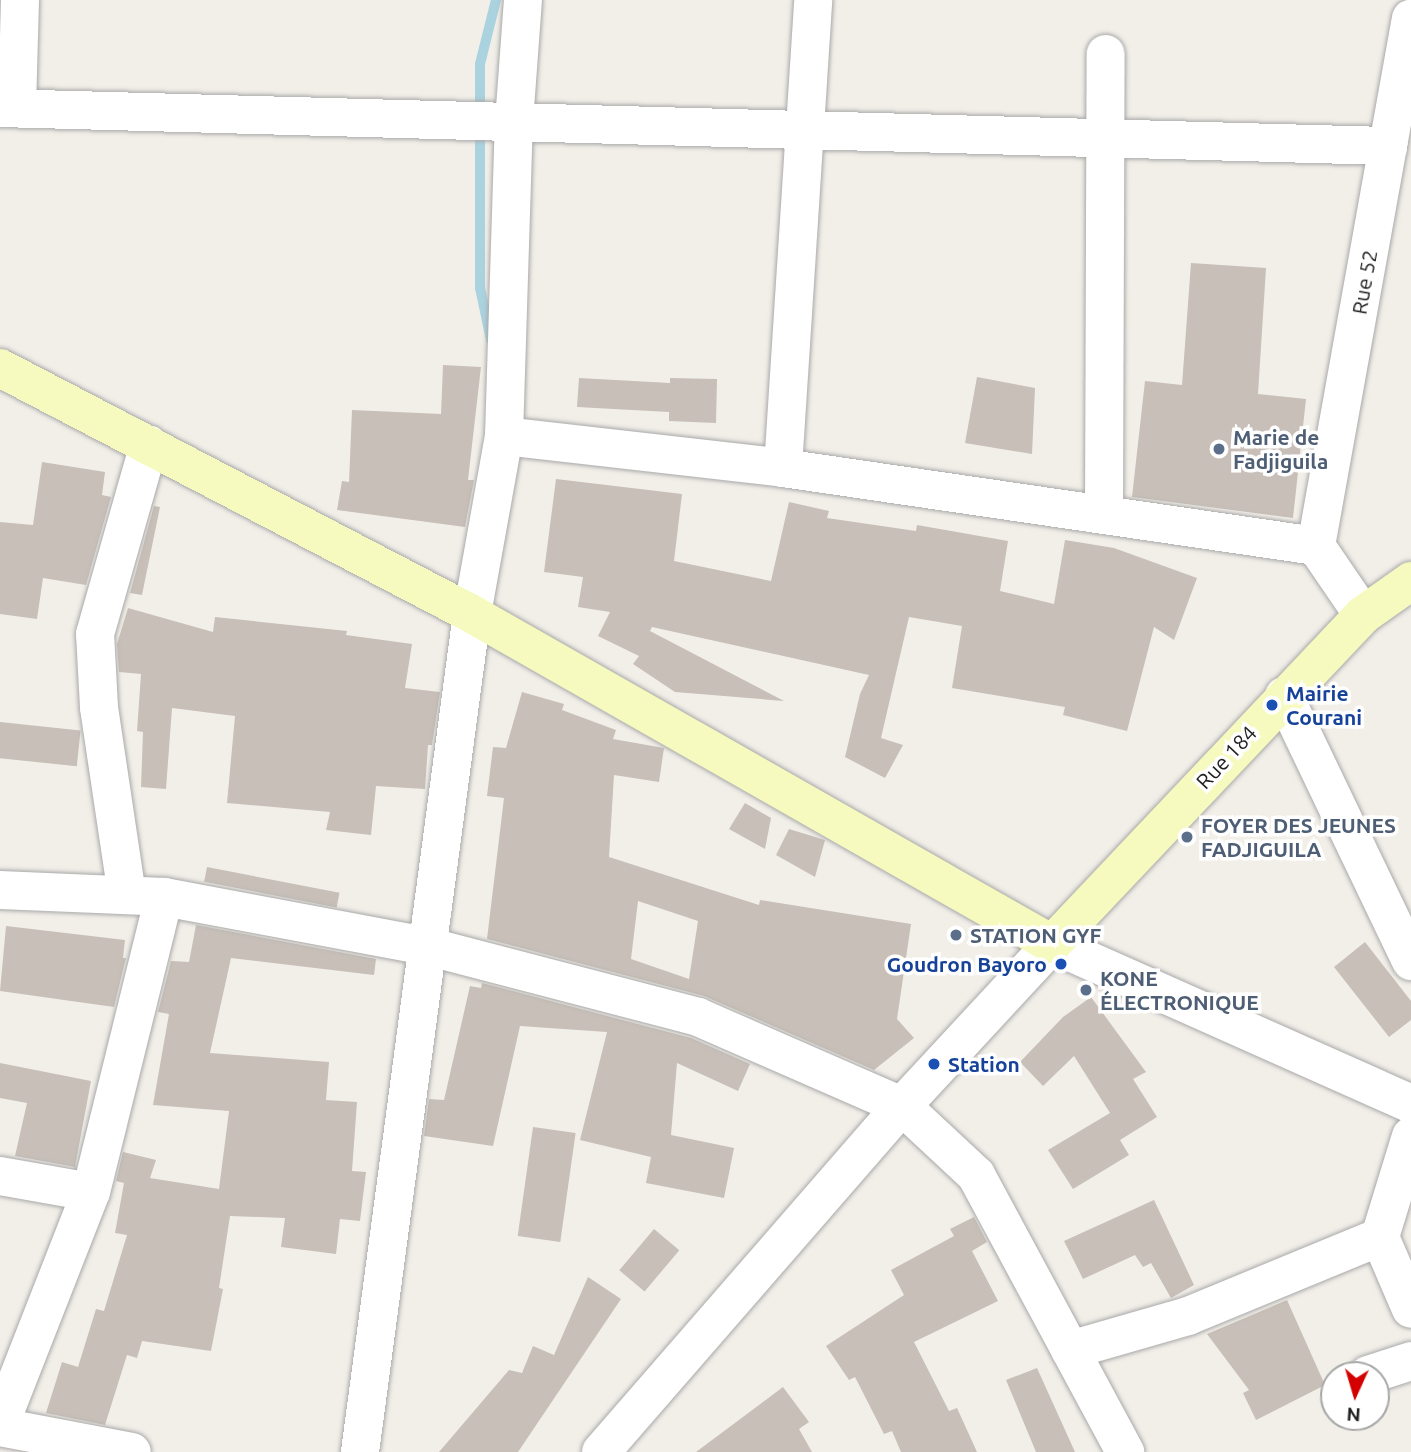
<!DOCTYPE html>
<meta charset="utf-8">
<style>
body{margin:0}
#map{position:relative;width:1411px;height:1452px;overflow:hidden;background:#f2efe9;font-family:Ubuntu,sans-serif}
div>[style]{position:absolute}
.stream>*{height:10px;margin:-5px;padding:0 5px;transform-origin:5px;border-radius:5px;background:#aad3df}
.building>*{inset:0;background:#c7bfb8;transform-origin:0 0}
.roads{filter:drop-shadow(0 0 2px #a9a9a9) drop-shadow(0 0 2px #a9a9a9)}
.street>*{height:38px;margin:-19px;padding:0 19px;transform-origin:19px;border-radius:19px;background:#fff}
.secondary>*{height:38px;margin:-19px;padding:0 19px;transform-origin:19px;border-radius:19px;background:#f7fabf}
.dots>*{width:19px;height:19px;translate:-50% -50%;box-sizing:border-box;border:4px solid #fff;border-radius:50%}
span{translate:-50% -50%;white-space:nowrap;text-align:center;line-height:1.15;-webkit-text-stroke:7px #fff;paint-order:stroke}
.street-label{font-size:21px;color:#222}
.service-label{font-size:21px;color:#4e5e75;font-weight:700}
.left{translate:0 -50%;text-align:left}
.transit-label{font-size:21px;color:#164399;font-weight:700}
.right{translate:-100% -50%;text-align:right}
.north{position:absolute;left:1320px;top:1361px;width:70px;height:70px;box-sizing:border-box;background:#fff;border:2px solid #a7a7a7;border-radius:50%;rotate:184deg;font-size:19px;font-weight:700;line-height:28px;text-align:center;color:#222}
.north::after{content:'';display:block;margin:auto;width:24px;height:32px;background:#d40000;clip-path:polygon(50% 0,100% 100%,50% 72%,0 100%)}
</style>
<div id="map">
<div class="stream">
<i style="left:491px;top:340px;width:53px;rotate:-101.9deg"></i>
<i style="left:480px;top:288px;width:224px;rotate:-90deg"></i>
<i style="left:480px;top:64px;width:66px;rotate:-76deg"></i>
</div>
<div class="building">
<i style="clip-path:polygon(1191px 263px,1266px 268px,1258px 394px,1306px 399px,1293px 518px,1132px 497px,1145px 381px,1182px 385px)"></i>
<i style="clip-path:polygon(443px 365px,481px 367px,468px 480px,474px 480px,465px 527px,337px 510px,342px 481px,349px 482px,352px 410px,441px 414px)"></i>
<i style="clip-path:polygon(977px 377px,1035px 388px,1032px 454px,965px 443px)"></i>
<i style="clip-path:polygon(579px 378px,670px 383px,670px 378px,717px 379px,716px 423px,669px 421px,669px 412px,577px 407px)"></i>
<i style="clip-path:polygon(42px 462px,105px 472px,102px 495px,111px 497px,86px 585px,43px 578px,37px 619px,0 614px,0 522px,33px 525px)"></i>
<i style="clip-path:polygon(556px 479px,682px 494px,674px 561px,771px 581px,789px 502px,829px 511px,827px 518px,916px 531px,917px 525px,1008px 541px,1000px 591px,1054px 604px,1065px 540px,1114px 548px,1197px 578px,1174px 640px,1154px 627px,1127px 731px,1063px 715px,1065px 707px,952px 688px,962px 626px,909px 617px,881px 738px,903px 745px,885px 778px,845px 757px,860px 694px,869px 675px,652px 627px,650px 631px,784px 701px,675px 692px,633px 664px,639px 656px,598px 636px,610px 612px,578px 607px,583px 577px,544px 572px)"></i>
<i style="clip-path:polygon(154px 506px,160px 507px,142px 595px,130px 593px)"></i>
<i style="clip-path:polygon(128px 608px,213px 632px,215px 617px,347px 631px,346px 635px,412px 644px,405px 688px,440px 692px,432px 745px,428px 745px,425px 789px,376px 786px,371px 835px,326px 830px,330px 812px,227px 803px,235px 716px,172px 708px,166px 789px,141px 787px,143px 732px,137px 731px,141px 674px,119px 672px,117px 644px)"></i>
<i style="clip-path:polygon(evenodd,522px 692px,564px 704px,562px 710px,616px 730px,613px 739px,664px 748px,659px 782px,614px 775px,609px 857px,759px 905px,760px 900px,911px 924px,897px 1019px,914px 1038px,874px 1070px,704px 996px,487px 939px,504px 798px,487px 796px,493px 747px,506px 748px,522px 692px,638px 901px,698px 921px,689px 979px,631px 959px,638px 901px)"></i>
<i style="left:0;top:722px;width:81px;height:36px;rotate:6deg"></i>
<i style="clip-path:polygon(745px 803px,771px 818px,765px 849px,729px 829px)"></i>
<i style="clip-path:polygon(789px 829px,825px 840px,815px 877px,776px 855px)"></i>
<i style="left:207px;top:867px;width:135px;height:15px;rotate:11deg"></i>
<i style="clip-path:polygon(196px 925px,376px 959px,374px 975px,231px 958px,210px 1053px,329px 1062px,326px 1100px,357px 1102px,352px 1171px,366px 1172px,360px 1221px,340px 1219px,336px 1254px,281px 1247px,285px 1218px,230px 1216px,219px 1288px,223px 1289px,211px 1351px,142px 1341px,137px 1358px,127px 1355px,105px 1425px,46px 1413px,62px 1362px,78px 1367px,96px 1309px,104px 1311px,127px 1235px,115px 1233px,124px 1183px,116px 1181px,123px 1152px,156px 1160px,150px 1178px,219px 1189px,229px 1111px,153px 1105px,169px 1014px,158px 1012px,171px 961px,189px 962px)"></i>
<i style="clip-path:polygon(6px 926px,125px 940px,123px 958px,126px 958px,114px 1007px,0 991px)"></i>
<i style="clip-path:polygon(1365px 942px,1411px 1001px,1411px 1020px,1389px 1037px,1334px 967px)"></i>
<i style="clip-path:polygon(482px 983px,691px 1038px,750px 1064px,738px 1091px,677px 1063px,671px 1135px,734px 1148px,724px 1198px,646px 1183px,651px 1157px,580px 1140px,607px 1032px,520px 1026px,493px 1146px,424px 1136px,429px 1099px,444px 1100px,470px 986px,481px 988px)"></i>
<i style="clip-path:polygon(1091px 997px,1146px 1072px,1133px 1079px,1157px 1117px,1120px 1140px,1129px 1155px,1073px 1189px,1048px 1150px,1110px 1113px,1074px 1056px,1043px 1086px,1020px 1062px,1063px 1017px)"></i>
<i style="clip-path:polygon(0 1063px,91px 1081px,75px 1167px,15px 1156px,27px 1103px,0 1098px)"></i>
<i style="left:533px;top:1127px;width:43px;height:110px;rotate:8deg"></i>
<i style="clip-path:polygon(1154px 1200px,1194px 1285px,1171px 1298px,1151px 1263px,1143px 1267px,1135px 1255px,1083px 1279px,1064px 1241px)"></i>
<i style="clip-path:polygon(974px 1217px,987px 1242px,972px 1251px,998px 1301px,914px 1342px,949px 1411px,957px 1408px,977px 1452px,901px 1452px,892px 1431px,884px 1434px,855px 1377px,849px 1380px,826px 1346px,904px 1295px,891px 1270px,954px 1236px,950px 1229px)"></i>
<i style="left:654px;top:1229px;width:33px;height:54px;rotate:40deg"></i>
<i style="clip-path:polygon(588px 1277px,621px 1299px,518px 1452px,439px 1452px,509px 1370px,522px 1373px,533px 1346px,554px 1355px)"></i>
<i style="clip-path:polygon(1287px 1300px,1325px 1385px,1256px 1420px,1243px 1393px,1249px 1390px,1207px 1334px)"></i>
<i style="clip-path:polygon(1037px 1368px,1075px 1452px,1036px 1452px,1006px 1380px)"></i>
<i style="clip-path:polygon(783px 1387px,809px 1422px,799px 1429px,812px 1452px,696px 1452px)"></i>
</div>
<div class="roads">
<div class="street">
<i style="left:0;top:108px;width:1389px;rotate:1.57deg"></i>
<i style="left:17px;top:108px;width:108px;rotate:-88.4deg"></i>
<i style="left:504px;top:436px;width:281px;rotate:6.5deg"></i>
<i style="left:783px;top:468px;width:539px;rotate:8.33deg"></i>
<i style="left:1316px;top:546px;width:83px;rotate:55.7deg"></i>
<i style="left:783px;top:468px;width:469px;rotate:-86.3deg"></i>
<i style="left:1104px;top:515px;width:461px;rotate:-89.8deg"></i>
<i style="left:1316px;top:546px;width:536px;rotate:-79.8deg"></i>
<i style="left:1284px;top:696px;width:294px;rotate:64.4deg"></i>
<i style="left:0;top:890px;width:164px;rotate:2.4deg"></i>
<i style="left:164px;top:897px;width:267px;rotate:10.6deg"></i>
<i style="left:426px;top:946px;width:281px;rotate:14.6deg"></i>
<i style="left:698px;top:1017px;width:223px;rotate:23.6deg"></i>
<i style="left:902px;top:1106px;width:101px;rotate:43deg"></i>
<i style="left:976px;top:1175px;width:315px;rotate:61.7deg"></i>
<i style="left:127px;top:895px;width:190px;rotate:-98.5deg"></i>
<i style="left:99px;top:707px;width:73px;rotate:-93.1deg"></i>
<i style="left:95px;top:634px;width:197px;rotate:-74.1deg"></i>
<i style="left:1411px;top:1136px;width:106px;rotate:107.1deg"></i>
<i style="left:1380px;top:1237px;width:78px;rotate:66.7deg"></i>
<i style="left:0;top:1176px;width:92px;rotate:10deg"></i>
<i style="left:1070px;top:1350px;width:123px;rotate:-16.1deg"></i>
<i style="left:1188px;top:1316px;width:208px;rotate:-22.4deg"></i>
<i style="left:1368px;top:1375px;width:45px;rotate:-18deg"></i>
<i style="left:0;top:1424px;width:249px;rotate:-68.6deg"></i>
<i style="left:91px;top:1192px;width:304px;rotate:-76.1deg"></i>
<i style="left:0;top:1427px;width:134px;rotate:10.7deg"></i>
<i style="left:360px;top:1452px;width:845px;rotate:-82.39deg"></i>
<i style="left:472px;top:614px;width:181px;rotate:-79.8deg"></i>
<i style="left:504px;top:436px;width:314px;rotate:-88.2deg"></i>
<i style="left:514px;top:122px;width:122px;rotate:-85.8deg"></i>
<i style="left:601px;top:1452px;width:459px;rotate:-49deg"></i>
<i style="left:902px;top:1106px;width:221px;rotate:-47.2deg"></i>
<i style="left:1052px;top:944px;width:393px;rotate:24deg"></i>
</div>
<div class="secondary">
<i style="left:0;top:368px;width:532px;rotate:27.53deg"></i>
<i style="left:472px;top:614px;width:667px;rotate:29.64deg"></i>
<i style="left:1052px;top:944px;width:453px;rotate:-46.6deg"></i>
<i style="left:1363px;top:615px;width:59px;rotate:-35.3deg"></i>
</div>
</div>
<div class="dots">
<i style="left:1219px;top:449px;background:#5c6f8a"></i>
<i style="left:1272px;top:705px;background:#1a4fb4"></i>
<i style="left:1187px;top:837px;background:#5c6f8a"></i>
<i style="left:956px;top:935px;background:#5c6f8a"></i>
<i style="left:1061px;top:964px;background:#1a4fb4"></i>
<i style="left:1086px;top:990px;background:#5c6f8a"></i>
<i style="left:934px;top:1064px;background:#1a4fb4"></i>
</div>
<div class="street-label">
<span style="left:1364px;top:282px;rotate:-80deg">Rue 52</span>
<span style="left:1226px;top:757px;rotate:-47deg">Rue 184</span>
</div>
<div class="service-label">
<span class="left" style="left:1233px;top:449px">Marie de<br>Fadjiguila</span>
<span class="left" style="left:1201px;top:837px">FOYER DES JEUNES<br>FADJIGUILA</span>
<span class="left" style="left:970px;top:935px">STATION GYF</span>
<span class="left" style="left:1100px;top:990px">KONE<br>ÉLECTRONIQUE</span>
</div>
<div class="transit-label">
<span class="left" style="left:1286px;top:705px">Mairie<br>Courani</span>
<span class="right" style="left:1047px;top:964px">Goudron Bayoro</span>
<span class="left" style="left:948px;top:1064px">Station</span>
</div>
<div class="north">N</div>
</div>
